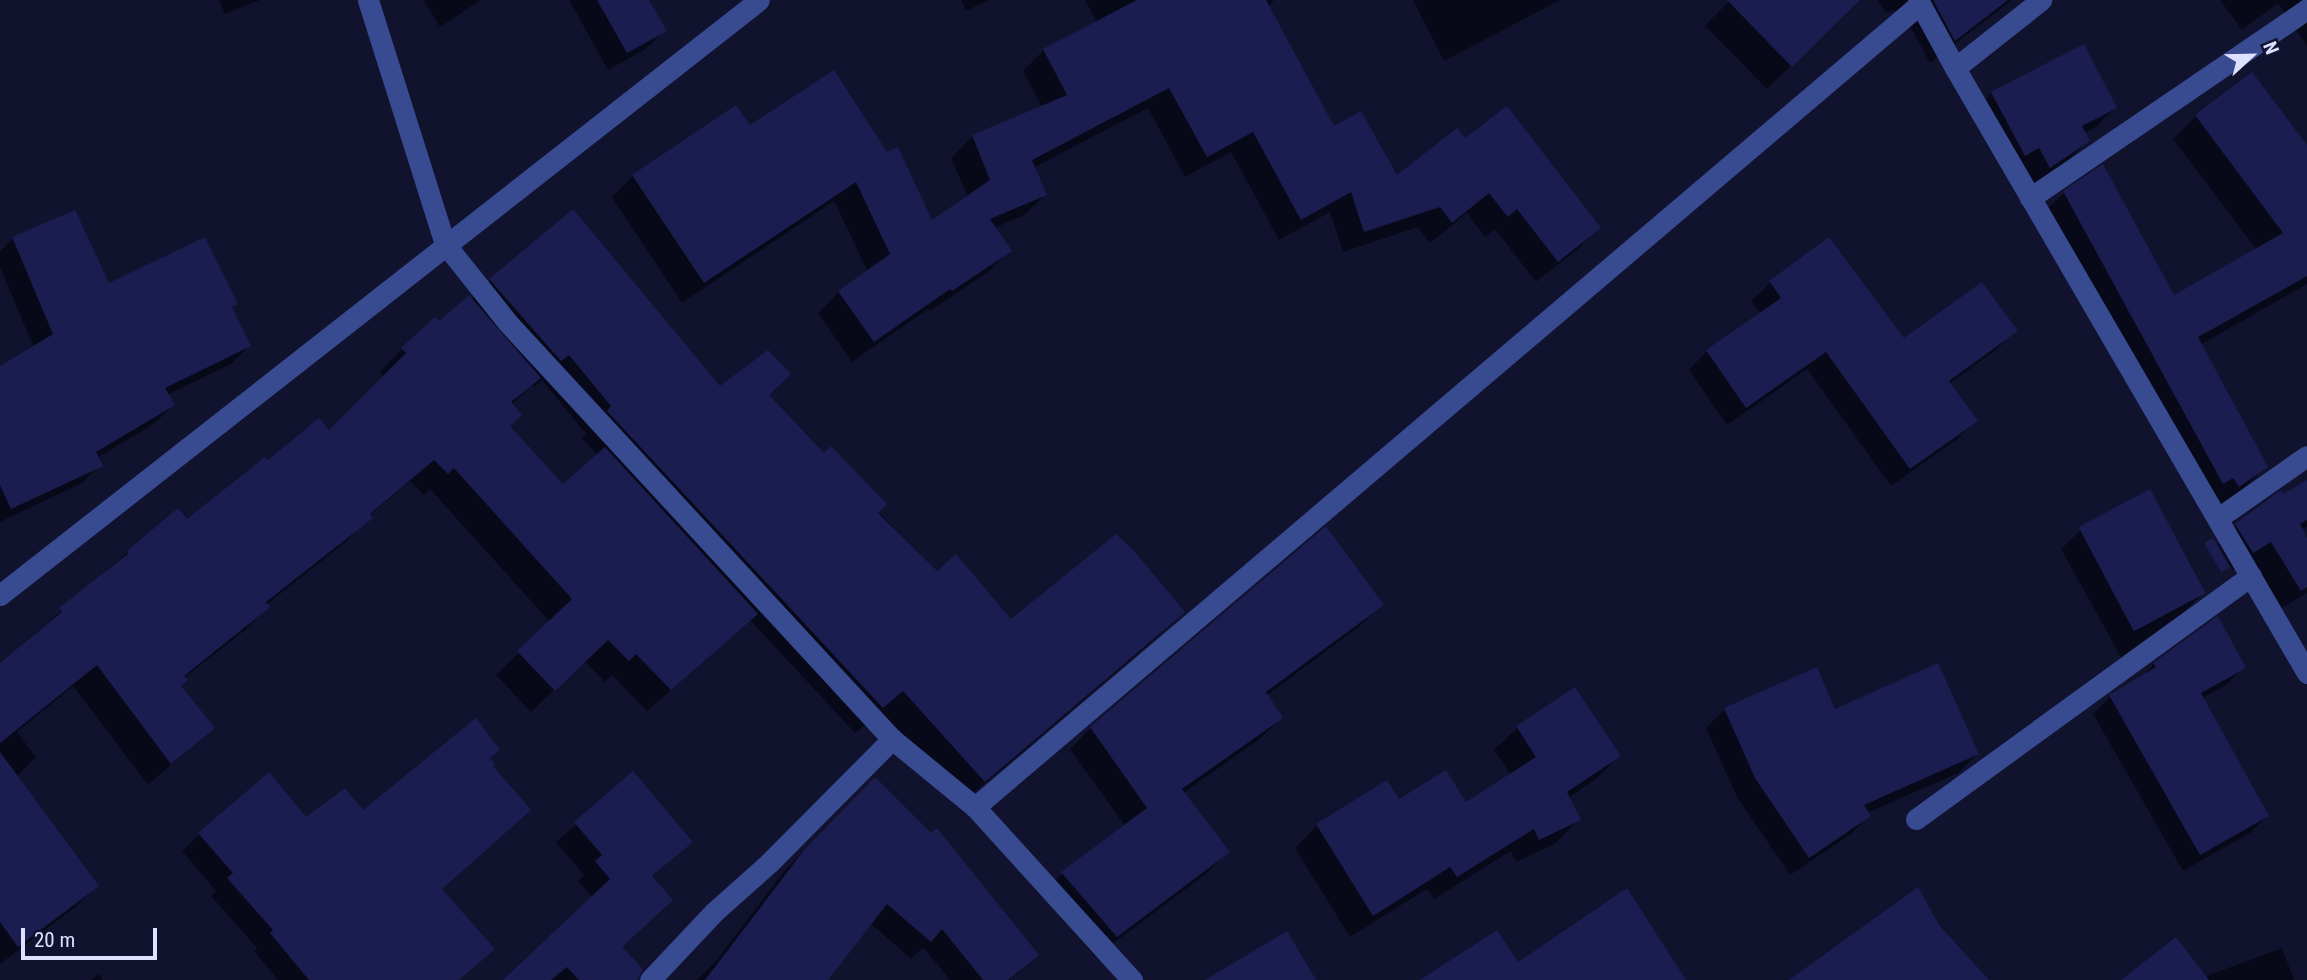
<!DOCTYPE html>
<style>
body{margin:0}
#map{position:relative;width:2307px;height:980px;overflow:hidden;background:#10122e;font-family:"Roboto Condensed",sans-serif}
div>[style]{position:absolute}
.shadow>*{inset:0;background:#0007}
.building>*{inset:0;background:#1b1d50;transform-origin:0 0}
.minor>*{height:21px;margin:-10.5px;padding:0 10.5px;transform-origin:10.5px;border-radius:10.5px;background:#384a90}
span{translate:-50% -50%;white-space:nowrap;text-align:center;line-height:1.15;-webkit-text-stroke:6px #10122e;paint-order:stroke}
.north{position:absolute;left:2216px;top:21px;width:70px;height:70px;-webkit-text-stroke:5px #10122e;paint-order:stroke;rotate:68deg;font-size:19px;font-weight:700;line-height:28px;text-align:center;color:#dde1ff}
.north::after{content:'';display:block;margin:auto;width:24px;height:32px;background:#dde1ff;clip-path:polygon(50% 0,100% 100%,50% 72%,0 100%)}
.scale{position:absolute;left:21px;top:928px;width:136px;height:32px;box-sizing:border-box;border:4px solid #dde1ff;border-top:0;padding-left:9px;font-size:21px;line-height:24px;white-space:nowrap;color:#dde1ff;-webkit-text-stroke:5px #10122e;paint-order:stroke}
</style>
<div id="map">
<div class="shadow">
<i style="clip-path:polygon(219px 0,260px 0,225px 14px)"></i>
<i style="clip-path:polygon(423px 0,481px 0,440px 27px)"></i>
<i style="clip-path:polygon(569px 0,647px 0,664px 31px,646px 49px,608px 70px)"></i>
<i style="clip-path:polygon(961px 0,989px 0,966px 11px)"></i>
<i style="clip-path:polygon(1085px 0,1274px 0,1268px 7px,1334px 128px,1397px 178px,1465px 141px,1599px 228px,1578px 249px,1536px 282px,1495px 229px,1485px 237px,1467px 213px,1430px 243px,1418px 227px,1343px 252px,1330px 212px,1279px 240px,1231px 152px,1185px 177px,1148px 108px,1033px 168px,1045px 195px,1023px 216px,994px 228px,1010px 250px,988px 272px,930px 311px,928px 309px,852px 362px,818px 313px,839px 292px,868px 272px,834px 201px,682px 303px,612px 197px,633px 176px,749px 127px,834px 73px,931px 222px,968px 197px,951px 158px,973px 136px,1042px 107px,1023px 71px,1044px 50px,1097px 23px)"></i>
<i style="clip-path:polygon(1413px 0,1560px 0,1444px 61px)"></i>
<i style="clip-path:polygon(1730px 0,1858px 0,1767px 89px,1705px 26px)"></i>
<i style="clip-path:polygon(1877px 0,2012px 0,1930px 63px,1905px 17px,1894px 10px,1886px 13px)"></i>
<i style="clip-path:polygon(2220px 0,2307px 0,2307px 46px,2278px 3px,2242px 30px)"></i>
<i style="clip-path:polygon(1992px 93px,2115px 108px,2096px 127px,2084px 133px,2088px 141px,2070px 159px,2031px 185px,1974px 112px)"></i>
<i style="clip-path:polygon(2196px 116px,2307px 148px,2307px 284px,2200px 345px,2266px 467px,2243px 489px,2216px 509px,2041px 215px,2064px 193px,2174px 297px,2257px 250px,2173px 139px)"></i>
<i style="clip-path:polygon(13px 238px,108px 286px,236px 304px,231px 309px,249px 346px,231px 364px,167px 395px,173px 405px,155px 423px,97px 458px,100px 465px,82px 483px,0 522px,0 368px,34px 348px,0 267px,0 252px)"></i>
<i style="clip-path:polygon(1829px 239px,1904px 340px,2016px 330px,1997px 349px,1949px 384px,1975px 421px,1957px 439px,1891px 486px,1807px 369px,1727px 425px,1689px 370px,1707px 351px,1761px 314px,1751px 301px,1770px 283px)"></i>
<i style="clip-path:polygon(evenodd,491px 280px,720px 388px,767px 395px,937px 573px,1011px 621px,1182px 612px,1156px 638px,957px 807px,876px 716px,855px 733px,750px 620px,647px 711px,612px 675px,605px 682px,584px 661px,531px 712px,496px 675px,550px 622px,430px 489px,424px 495px,410px 481px,369px 516px,348px 540px,266px 605px,267px 607px,245px 630px,184px 678px,179px 686px,213px 728px,148px 785px,73px 686px,17px 732px,36px 757px,16px 777px,97px 886px,74px 908px,0 964px,0 665px,128px 552px,187px 522px,268px 463px,328px 433px,384px 377px,380px 372px,402px 349px,471px 300px,491px 280px,542px 380px,586px 434px,582px 438px,598px 456px,563px 487px,509px 426px,511px 405px,532px 385px,534px 387px,542px 380px)"></i>
<i style="clip-path:polygon(2307px 482px,2307px 526px,2301px 530px,2307px 541px,2307px 593px,2282px 608px,2252px 559px,2233px 570px,2218px 544px,2237px 525px)"></i>
<i style="clip-path:polygon(2150px 492px,2203px 593px,2185px 611px,2121px 657px,2061px 549px,2080px 531px)"></i>
<i style="clip-path:polygon(1381px 605px,1361px 625px,1266px 696px,1281px 718px,1261px 738px,1183px 793px,1227px 852px,1207px 873px,1095px 957px,1041px 894px,1062px 874px,1125px 826px,1070px 749px,1091px 728px)"></i>
<i style="clip-path:polygon(2154px 664px,2243px 668px,2226px 685px,2202px 698px,2267px 816px,2250px 833px,2183px 871px,2093px 714px,2110px 697px,2141px 678px)"></i>
<i style="clip-path:polygon(1574px 689px,1619px 756px,1596px 779px,1568px 798px,1578px 820px,1556px 843px,1516px 862px,1511px 851px,1434px 899px,1427px 889px,1350px 937px,1295px 848px,1317px 825px,1398px 802px,1466px 805px,1511px 775px,1494px 750px,1517px 728px)"></i>
<i style="clip-path:polygon(1725px 709px,1835px 711px,1977px 754px,1958px 773px,1867px 813px,1869px 815px,1851px 834px,1790px 875px,1737px 797px,1706px 728px)"></i>
<i style="clip-path:polygon(489px 759px,441px 890px,492px 949px,459px 980px,278px 980px,254px 951px,257px 948px,211px 896px,216px 891px,182px 851px,200px 834px,363px 813px)"></i>
<i style="clip-path:polygon(633px 774px,690px 842px,651px 878px,620px 948px,636px 980px,506px 980px,593px 898px,578px 881px,584px 875px,556px 842px)"></i>
<i style="clip-path:polygon(875px 780px,1037px 955px,1010px 980px,950px 980px,923px 947px,911px 959px,870px 923px,826px 980px,697px 980px,716px 961px,786px 869px)"></i>
<i style="clip-path:polygon(2282px 948px,2294px 980px,2124px 980px,2204px 977px)"></i>
<i style="clip-path:polygon(99px 974px,103px 980px,91px 980px)"></i>
</div>
<div class="building">
<i style="clip-path:polygon(597px 0,649px 0,667px 31px,627px 53px)"></i>
<i style="clip-path:polygon(1137px 0,1266px 0,1334px 126px,1361px 111px,1397px 175px,1457px 128px,1465px 138px,1507px 106px,1601px 228px,1558px 262px,1517px 209px,1508px 217px,1489px 193px,1452px 223px,1440px 207px,1364px 232px,1351px 192px,1301px 220px,1253px 132px,1207px 157px,1169px 88px,1032px 160px,1047px 195px,990px 219px,1012px 251px,952px 291px,950px 289px,874px 342px,838px 291px,890px 254px,856px 182px,704px 283px,632px 175px,736px 105px,750px 125px,834px 70px,887px 152px,898px 147px,932px 220px,990px 180px,972px 135px,1067px 95px,1043px 49px)"></i>
<i style="clip-path:polygon(1727px 0,1860px 0,1792px 67px)"></i>
<i style="clip-path:polygon(1933px 0,2008px 0,1955px 41px)"></i>
<i style="clip-path:polygon(2084px 44px,2117px 108px,2082px 126px,2090px 141px,2050px 168px,2039px 148px,2025px 156px,1991px 92px)"></i>
<i style="clip-path:polygon(2252px 72px,2307px 145px,2307px 276px,2198px 337px,2268px 467px,2239px 487px,2233px 478px,2223px 484px,2063px 191px,2103px 164px,2174px 295px,2283px 233px,2195px 115px)"></i>
<i style="clip-path:polygon(573px 209px,720px 386px,768px 350px,791px 374px,769px 395px,824px 453px,831px 446px,887px 504px,878px 513px,937px 571px,956px 554px,1011px 619px,1116px 534px,1135px 552px,1185px 612px,985px 782px,903px 691px,883px 708px,607px 411px,611px 406px,569px 355px,561px 361px,489px 279px)"></i>
<i style="clip-path:polygon(75px 210px,109px 283px,205px 237px,238px 304px,232px 307px,251px 346px,165px 388px,175px 405px,96px 452px,103px 466px,11px 509px,0 485px,0 366px,53px 334px,12px 237px)"></i>
<i style="clip-path:polygon(1829px 237px,1904px 338px,1982px 282px,2018px 331px,1949px 381px,1978px 421px,1910px 469px,1826px 352px,1746px 408px,1706px 350px,1781px 298px,1769px 281px)"></i>
<i style="clip-path:polygon(469px 295px,541px 378px,511px 402px,522px 415px,510px 426px,563px 484px,605px 447px,758px 614px,671px 690px,636px 654px,629px 661px,608px 640px,555px 691px,517px 651px,572px 599px,454px 468px,448px 474px,434px 460px,370px 514px,373px 518px,266px 602px,270px 607px,184px 676px,188px 680px,181px 686px,215px 728px,171px 764px,97px 665px,0 743px,0 663px,62px 612px,59px 608px,129px 553px,127px 551px,178px 508px,187px 519px,265px 457px,268px 460px,319px 418px,329px 430px,406px 353px,401px 348px,435px 317px,439px 321px)"></i>
<i style="clip-path:polygon(2307px 480px,2307px 520px,2300px 524px,2307px 538px,2307px 587px,2301px 591px,2271px 542px,2253px 553px,2235px 524px,2281px 490px,2283px 494px)"></i>
<i style="left:2150px;top:489px;width:118px;height:81px;rotate:62deg"></i>
<i style="clip-path:polygon(1326px 526px,1384px 605px,1266px 692px,1283px 718px,1182px 789px,1230px 852px,1117px 937px,1061px 872px,1147px 808px,1090px 727px)"></i>
<i style="left:2213px;top:538px;width:34px;height:10px;rotate:60deg"></i>
<i style="clip-path:polygon(2218px 616px,2246px 668px,2201px 693px,2269px 816px,2200px 855px,2109px 695px,2156px 667px,2153px 663px)"></i>
<i style="clip-path:polygon(1938px 663px,1979px 754px,1864px 805px,1871px 816px,1809px 858px,1755px 778px,1724px 708px,1817px 667px,1835px 709px)"></i>
<i style="clip-path:polygon(1575px 687px,1621px 756px,1567px 792px,1581px 820px,1539px 840px,1534px 829px,1457px 877px,1450px 867px,1373px 916px,1316px 824px,1387px 780px,1399px 799px,1446px 770px,1466px 802px,1536px 757px,1516px 726px)"></i>
<i style="clip-path:polygon(476px 718px,500px 750px,490px 758px,495px 764px,493px 766px,531px 810px,442px 889px,495px 949px,459px 980px,309px 980px,270px 933px,273px 930px,227px 878px,233px 873px,198px 833px,269px 772px,306px 817px,345px 788px,363px 810px)"></i>
<i style="clip-path:polygon(0 752px,99px 886px,18px 947px,0 922px)"></i>
<i style="clip-path:polygon(633px 771px,693px 842px,652px 876px,673px 900px,622px 947px,643px 969px,637px 980px,579px 980px,567px 967px,551px 980px,503px 980px,610px 879px,595px 861px,602px 855px,574px 822px)"></i>
<i style="clip-path:polygon(875px 777px,931px 833px,937px 828px,1039px 955px,1008px 980px,983px 980px,942px 929px,931px 942px,887px 904px,828px 980px,705px 980px,805px 849px)"></i>
<i style="clip-path:polygon(1918px 887px,1939px 925px,1989px 980px,1789px 980px)"></i>
<i style="clip-path:polygon(1627px 888px,1686px 980px,1420px 980px,1497px 930px,1518px 962px)"></i>
<i style="clip-path:polygon(1287px 931px,1316px 980px,1205px 980px)"></i>
<i style="clip-path:polygon(2176px 937px,2209px 980px,2121px 980px)"></i>
</div>
<div class="minor">
<i style="left:368px;top:0;width:256px;rotate:72.5deg"></i>
<i style="left:445px;top:244px;width:101px;rotate:51.4deg"></i>
<i style="left:508px;top:323px;width:566px;rotate:47.29deg"></i>
<i style="left:892px;top:739px;width:107px;rotate:39.3deg"></i>
<i style="left:975px;top:807px;width:234px;rotate:47.8deg"></i>
<i style="left:1918px;top:0;width:77px;rotate:61.4deg"></i>
<i style="left:1955px;top:68px;width:700px;rotate:59.81deg"></i>
<i style="left:1955px;top:68px;width:110px;rotate:-38.3deg"></i>
<i style="left:2030px;top:198px;width:335px;rotate:-34.3deg"></i>
<i style="left:2218px;top:518px;width:108px;rotate:-34.9deg"></i>
<i style="left:0;top:595px;width:964px;rotate:-38.09deg"></i>
<i style="left:975px;top:807px;width:1240px;rotate:-40.36deg"></i>
<i style="left:1916px;top:819px;width:414px;rotate:-36deg"></i>
<i style="left:650px;top:980px;width:93px;rotate:-46.7deg"></i>
<i style="left:714px;top:912px;width:74px;rotate:-41.7deg"></i>
<i style="left:769px;top:863px;width:175px;rotate:-45.2deg"></i>
</div>
<div class="north">N</div>
<div class="scale">20 m</div>
</div>
